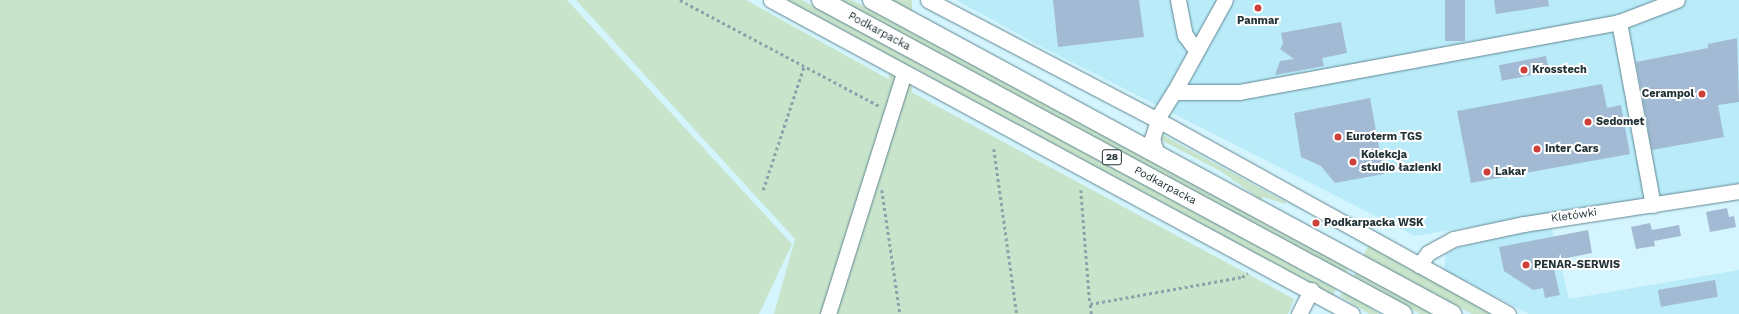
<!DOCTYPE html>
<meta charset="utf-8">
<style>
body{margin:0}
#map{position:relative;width:1739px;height:314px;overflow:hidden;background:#d4f5fe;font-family:"Work Sans",sans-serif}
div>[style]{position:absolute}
.built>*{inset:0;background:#b9ebf9}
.green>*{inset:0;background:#c8e4cb;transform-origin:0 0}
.building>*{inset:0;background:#a3bad4;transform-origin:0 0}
.path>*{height:2.5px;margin-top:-1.25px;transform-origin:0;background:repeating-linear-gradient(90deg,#8aa4ac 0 3px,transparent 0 6px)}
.roads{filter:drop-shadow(0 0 1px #608590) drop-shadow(0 0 1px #608590)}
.minor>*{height:15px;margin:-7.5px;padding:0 7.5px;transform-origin:7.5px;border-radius:7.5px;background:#fff}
.major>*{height:18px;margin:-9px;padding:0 9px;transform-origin:9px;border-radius:9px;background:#fff}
.dots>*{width:11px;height:11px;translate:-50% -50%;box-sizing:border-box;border:2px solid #fff;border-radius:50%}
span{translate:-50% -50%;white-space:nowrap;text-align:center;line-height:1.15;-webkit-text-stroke:4px #fff;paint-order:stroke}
.shield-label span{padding:1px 3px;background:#fff;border:1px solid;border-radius:3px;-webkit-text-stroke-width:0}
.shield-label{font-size:10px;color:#223237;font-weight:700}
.poi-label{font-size:11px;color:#223237;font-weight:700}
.left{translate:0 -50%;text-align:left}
.right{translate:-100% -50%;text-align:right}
.street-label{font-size:11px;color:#223237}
</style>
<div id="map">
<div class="built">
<i style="clip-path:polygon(956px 0,1739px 0,1739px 183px,1415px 236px,1036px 44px)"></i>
<i style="clip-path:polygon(1551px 226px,1569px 299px,1739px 270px,1739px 314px,1529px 314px,1444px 270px,1446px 254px,1456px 248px)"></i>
</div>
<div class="green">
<i style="clip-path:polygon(0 0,567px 0,792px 244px,759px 314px,0 314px)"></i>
<i style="clip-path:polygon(576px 0,746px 0,935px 105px,1294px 299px,1288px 314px,774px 314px,795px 239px)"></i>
<i style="clip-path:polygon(787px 0,802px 0,1195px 211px,1336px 289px,1333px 295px)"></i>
<i style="clip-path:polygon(838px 0,852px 0,1349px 267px,1345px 274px)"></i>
<i style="left:889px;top:0;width:23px;height:289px"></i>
<i style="clip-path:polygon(1161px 134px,1249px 182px,1286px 202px,1285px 204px,1263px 197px,1261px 200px,1222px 172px,1163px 141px)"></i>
<i style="clip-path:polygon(1369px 245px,1370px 246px,1494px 314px,1472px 314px,1363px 256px)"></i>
<i style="clip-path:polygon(1356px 271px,1435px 314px,1420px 314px,1353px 278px)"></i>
<i style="clip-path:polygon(1343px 292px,1368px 306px,1379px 314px,1369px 314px,1340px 296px)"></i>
</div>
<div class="building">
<i style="clip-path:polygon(1053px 0,1139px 0,1144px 37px,1058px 47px)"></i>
<i style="left:1445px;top:0;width:20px;height:41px"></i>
<i style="clip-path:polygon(1494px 0,1548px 0,1549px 6px,1496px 14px)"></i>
<i style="clip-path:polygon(1341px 22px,1347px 53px,1322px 58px,1324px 66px,1275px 75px,1280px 61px,1294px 59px,1280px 49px,1283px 44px,1281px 33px)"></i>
<i style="clip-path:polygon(1737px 38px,1739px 102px,1718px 105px,1724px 137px,1652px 150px,1636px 62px,1708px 48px,1708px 44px)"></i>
<i style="left:1546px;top:56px;width:16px;height:48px;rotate:79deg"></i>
<i style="clip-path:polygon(1602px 84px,1607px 108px,1621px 105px,1630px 154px,1471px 183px,1457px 111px)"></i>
<i style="clip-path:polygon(1370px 98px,1384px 174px,1335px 183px,1321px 166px,1301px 157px,1294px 113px)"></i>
<i style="clip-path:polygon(1727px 208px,1729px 217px,1734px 216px,1736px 227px,1710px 232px,1706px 212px)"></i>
<i style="clip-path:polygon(1650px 223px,1652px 230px,1679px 225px,1681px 236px,1654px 241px,1655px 246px,1636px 249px,1631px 227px)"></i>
<i style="clip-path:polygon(1588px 230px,1592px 253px,1552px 261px,1560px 295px,1545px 298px,1543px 288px,1533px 290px,1504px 271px,1499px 247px)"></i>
<i style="left:1715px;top:280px;width:17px;height:58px;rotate:80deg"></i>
</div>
<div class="path">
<i style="left:680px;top:0;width:225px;rotate:28deg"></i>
<i style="left:994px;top:149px;width:167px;rotate:82.1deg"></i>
<i style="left:763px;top:190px;width:131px;rotate:-71.7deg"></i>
<i style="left:882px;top:190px;width:125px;rotate:81.7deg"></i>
<i style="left:1081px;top:190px;width:114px;rotate:85.5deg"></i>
<i style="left:1091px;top:314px;width:10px;rotate:-96deg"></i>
<i style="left:1090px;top:304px;width:154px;rotate:-10.1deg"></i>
<i style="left:1242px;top:277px;width:7px;rotate:-34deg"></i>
</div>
<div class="roads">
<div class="minor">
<i style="left:771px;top:0;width:660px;rotate:28.39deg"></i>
<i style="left:928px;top:0;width:259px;rotate:27.6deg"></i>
<i style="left:1158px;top:120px;width:400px;rotate:29deg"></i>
<i style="left:1178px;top:0;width:36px;rotate:79deg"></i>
<i style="left:1185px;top:35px;width:19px;rotate:54deg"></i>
<i style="left:1619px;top:22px;width:186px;rotate:79.5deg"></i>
<i style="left:1174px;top:92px;width:105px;rotate:-61deg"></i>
<i style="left:1157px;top:154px;width:16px;rotate:-108deg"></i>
<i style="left:1152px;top:139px;width:26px;rotate:-72deg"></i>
<i style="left:1160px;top:114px;width:26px;rotate:-58deg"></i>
<i style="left:1174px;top:92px;width:65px"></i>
<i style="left:1239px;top:92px;width:386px;rotate:-10.4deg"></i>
<i style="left:1619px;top:22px;width:62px;rotate:-20.8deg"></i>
<i style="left:1419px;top:265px;width:15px;rotate:-53deg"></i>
<i style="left:1428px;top:253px;width:29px;rotate:-29deg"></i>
<i style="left:1453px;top:239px;width:73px;rotate:-11.9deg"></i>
<i style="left:1524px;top:224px;width:218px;rotate:-8.7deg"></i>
<i style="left:828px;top:314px;width:253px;rotate:-72.5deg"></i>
<i style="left:1299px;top:314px;width:27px;rotate:-63deg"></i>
</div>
<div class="major">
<i style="left:821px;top:0;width:661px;rotate:28.35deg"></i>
<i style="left:872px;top:0;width:660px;rotate:28.43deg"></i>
</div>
</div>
<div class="dots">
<i style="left:1258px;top:8px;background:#cd3f38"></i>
<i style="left:1524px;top:70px;background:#cd3f38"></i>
<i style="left:1702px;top:94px;background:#cd3f38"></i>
<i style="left:1588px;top:122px;background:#cd3f38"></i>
<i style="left:1338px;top:137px;background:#cd3f38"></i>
<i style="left:1537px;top:149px;background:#cd3f38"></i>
<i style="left:1353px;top:162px;background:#cd3f38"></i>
<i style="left:1487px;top:172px;background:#cd3f38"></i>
<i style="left:1316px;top:223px;background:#cd3f38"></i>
<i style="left:1526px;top:265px;background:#cd3f38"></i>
</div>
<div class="shield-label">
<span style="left:1112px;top:157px">28</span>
</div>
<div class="poi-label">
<span style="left:1258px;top:21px">Panmar</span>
<span class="left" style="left:1532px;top:70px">Krosstech</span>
<span class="right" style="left:1694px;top:94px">Cerampol</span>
<span class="left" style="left:1596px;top:122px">Sedomet</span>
<span class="left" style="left:1346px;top:137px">Euroterm TGS</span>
<span class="left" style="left:1545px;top:149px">Inter Cars</span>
<span class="left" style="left:1361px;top:162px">Kolekcja<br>studio łazienki</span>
<span class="left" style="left:1495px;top:172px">Lakar</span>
<span class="left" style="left:1324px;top:223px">Podkarpacka WSK</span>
<span class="left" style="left:1534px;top:265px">PENAR-SERWIS</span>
</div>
<div class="street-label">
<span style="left:879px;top:32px;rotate:28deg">Podkarpacka</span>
<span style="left:1165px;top:186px;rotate:28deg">Podkarpacka</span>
<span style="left:1574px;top:216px;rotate:-8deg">Kletówki</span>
</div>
</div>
